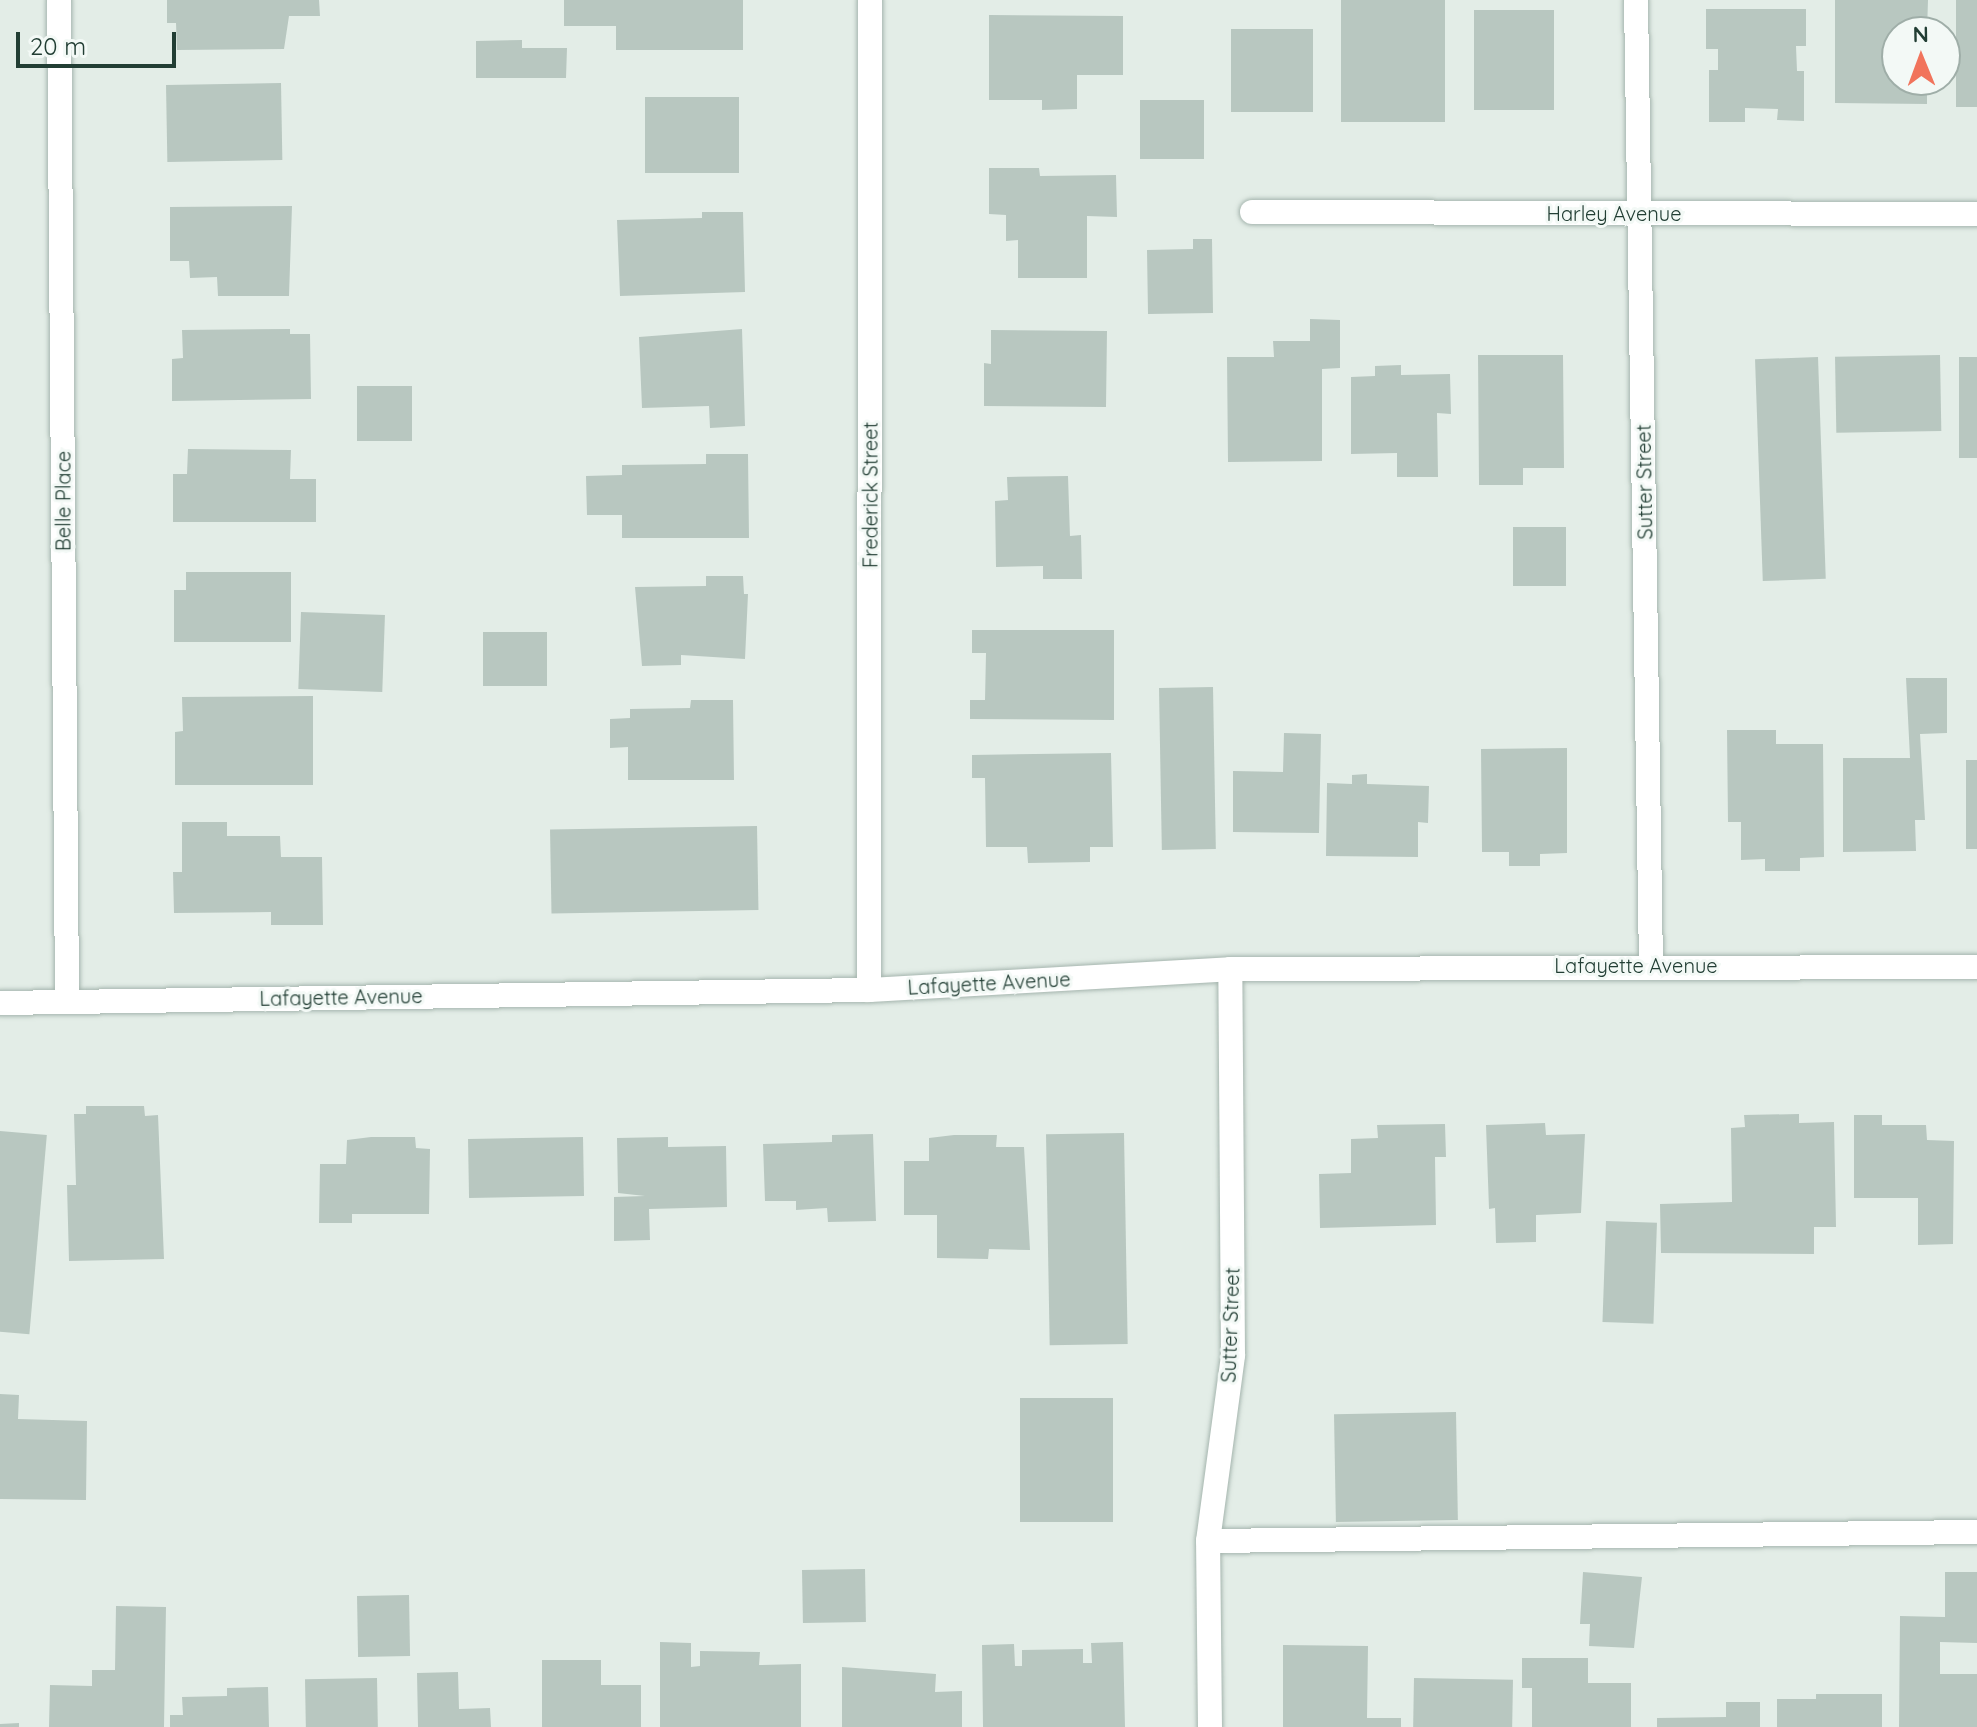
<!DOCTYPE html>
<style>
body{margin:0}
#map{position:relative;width:1977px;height:1727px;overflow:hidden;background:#e3ede7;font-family:Quicksand,sans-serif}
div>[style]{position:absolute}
.building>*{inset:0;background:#b8c7c0;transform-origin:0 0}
.roads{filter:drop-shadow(0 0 2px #a5b5ae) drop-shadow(0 0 2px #a5b5ae)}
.lane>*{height:24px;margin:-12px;padding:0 12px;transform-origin:12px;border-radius:12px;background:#fff}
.street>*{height:24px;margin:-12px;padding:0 12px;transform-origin:12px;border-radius:12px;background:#fff}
span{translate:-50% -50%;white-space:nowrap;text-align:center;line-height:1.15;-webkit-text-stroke:6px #f3f9f6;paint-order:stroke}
.street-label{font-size:20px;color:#223e34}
.north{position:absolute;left:1881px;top:16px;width:80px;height:80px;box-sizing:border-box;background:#f3f9f6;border:2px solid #9faea8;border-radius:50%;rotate:359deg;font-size:22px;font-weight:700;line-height:32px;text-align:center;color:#223e34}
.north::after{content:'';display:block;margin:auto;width:28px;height:36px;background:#f1745c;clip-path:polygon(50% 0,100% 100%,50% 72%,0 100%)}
.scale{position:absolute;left:16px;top:32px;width:160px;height:36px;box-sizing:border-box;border:4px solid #223e34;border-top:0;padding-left:10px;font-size:24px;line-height:28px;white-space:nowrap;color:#223e34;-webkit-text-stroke:6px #f3f9f6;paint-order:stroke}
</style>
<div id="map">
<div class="building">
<i style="clip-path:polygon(167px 0,319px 0,320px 16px,289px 16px,284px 49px,177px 50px,176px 23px,167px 23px)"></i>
<i style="clip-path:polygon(564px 0,743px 0,743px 50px,616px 50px,616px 26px,564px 26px)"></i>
<i style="left:1341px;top:0;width:104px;height:122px"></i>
<i style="clip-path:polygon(1835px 0,1928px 0,1927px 32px,1897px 32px,1897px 80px,1927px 80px,1927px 104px,1835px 103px)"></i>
<i style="left:1956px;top:0;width:21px;height:107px"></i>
<i style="clip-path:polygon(1706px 9px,1806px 9px,1806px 46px,1796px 46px,1797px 71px,1804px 71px,1804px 121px,1777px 120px,1778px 109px,1745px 108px,1745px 122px,1709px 122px,1709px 70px,1718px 70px,1718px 49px,1706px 49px)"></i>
<i style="left:1474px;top:10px;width:80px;height:100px"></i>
<i style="clip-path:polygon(989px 15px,1123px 16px,1123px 75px,1077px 75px,1077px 109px,1042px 110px,1042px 100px,989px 100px)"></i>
<i style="left:1231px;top:29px;width:82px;height:83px"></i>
<i style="clip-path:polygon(522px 40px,522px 48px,567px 48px,566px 78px,476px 78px,476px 41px)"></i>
<i style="left:281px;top:83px;width:77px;height:115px;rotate:89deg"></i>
<i style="left:645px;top:97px;width:94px;height:76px"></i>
<i style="left:1140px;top:100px;width:64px;height:59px"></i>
<i style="clip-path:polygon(989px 168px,1039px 168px,1040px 176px,1116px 175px,1117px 217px,1087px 216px,1087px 278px,1018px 278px,1018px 240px,1006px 241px,1006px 215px,989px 214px)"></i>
<i style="clip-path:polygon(292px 206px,289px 296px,218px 296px,217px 277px,190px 278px,189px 261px,170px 261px,170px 207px)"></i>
<i style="clip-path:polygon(702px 212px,743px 212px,745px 292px,620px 296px,617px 220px,702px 218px)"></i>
<i style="clip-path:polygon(1193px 239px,1212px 239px,1213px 313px,1148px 314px,1147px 250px,1193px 249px)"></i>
<i style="clip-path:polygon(1310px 319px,1340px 320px,1340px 368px,1322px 369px,1322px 461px,1228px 462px,1227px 357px,1274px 357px,1273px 341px,1310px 341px)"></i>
<i style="clip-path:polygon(290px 329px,290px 334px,310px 334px,311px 399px,172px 401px,172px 359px,183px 358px,182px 330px)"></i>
<i style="clip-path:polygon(742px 329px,745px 426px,710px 428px,709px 406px,642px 408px,639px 337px)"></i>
<i style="clip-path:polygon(991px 330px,1107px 331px,1106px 407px,984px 406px,984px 363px,991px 364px)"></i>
<i style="clip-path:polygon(1478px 355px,1563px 355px,1564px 468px,1523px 468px,1523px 485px,1479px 485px)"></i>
<i style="left:1940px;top:355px;width:76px;height:105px;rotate:89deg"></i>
<i style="left:1818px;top:357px;width:222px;height:63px;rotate:88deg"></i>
<i style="left:1959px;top:357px;width:18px;height:101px"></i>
<i style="clip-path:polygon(1401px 365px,1401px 375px,1450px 374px,1451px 414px,1437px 413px,1438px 477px,1397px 477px,1397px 453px,1351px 454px,1351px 377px,1375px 376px,1375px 366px)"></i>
<i style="left:357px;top:386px;width:55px;height:55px"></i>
<i style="clip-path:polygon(188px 449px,291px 450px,290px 479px,316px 479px,316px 522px,173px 522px,173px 474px,187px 474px)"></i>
<i style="clip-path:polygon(706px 454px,748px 454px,749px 538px,622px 538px,622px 515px,587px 515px,586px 476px,622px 475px,622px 465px,706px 464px)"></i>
<i style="clip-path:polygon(1068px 476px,1070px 536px,1081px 535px,1082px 579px,1043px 579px,1043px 566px,996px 567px,995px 501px,1008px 500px,1007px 477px)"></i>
<i style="left:1513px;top:527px;width:53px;height:59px"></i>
<i style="clip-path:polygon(186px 572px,291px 572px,291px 642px,174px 642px,174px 590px,186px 590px)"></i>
<i style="clip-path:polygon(706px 576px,743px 576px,744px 594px,748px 594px,745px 659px,681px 655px,681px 665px,642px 666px,635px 587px,706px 586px)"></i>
<i style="left:301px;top:612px;width:84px;height:77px;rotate:2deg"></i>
<i style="clip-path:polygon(972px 630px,1114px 630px,1114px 720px,970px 719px,970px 700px,985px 700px,986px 653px,972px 653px)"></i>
<i style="left:483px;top:632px;width:64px;height:54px"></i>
<i style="clip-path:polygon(1906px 678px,1947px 678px,1947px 733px,1920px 734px,1925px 820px,1915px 820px,1916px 851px,1843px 852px,1843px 758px,1910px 758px)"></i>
<i style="left:1213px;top:687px;width:162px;height:54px;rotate:89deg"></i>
<i style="clip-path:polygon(313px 696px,313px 785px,175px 785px,175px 732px,183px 731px,182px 697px)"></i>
<i style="clip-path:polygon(691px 700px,733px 700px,734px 780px,628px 780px,628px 747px,610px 748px,610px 719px,630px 718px,630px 709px,690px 708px)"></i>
<i style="clip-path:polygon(1727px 730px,1776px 730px,1776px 744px,1823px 744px,1824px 857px,1800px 858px,1800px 871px,1765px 871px,1765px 859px,1741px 860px,1741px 822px,1728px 822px)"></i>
<i style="clip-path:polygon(1284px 733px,1321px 734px,1319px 833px,1233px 832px,1233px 771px,1283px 772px)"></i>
<i style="clip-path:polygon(1567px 748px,1567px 853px,1540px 854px,1540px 866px,1509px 866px,1509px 852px,1482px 852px,1481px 749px)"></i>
<i style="clip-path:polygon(1111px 753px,1113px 847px,1090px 847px,1090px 862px,1028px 863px,1027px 847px,986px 847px,985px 778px,972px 778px,972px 755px)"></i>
<i style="left:1966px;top:760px;width:11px;height:89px"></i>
<i style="clip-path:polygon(1367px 774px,1367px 784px,1429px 786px,1428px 823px,1418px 822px,1418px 857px,1326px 856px,1327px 783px,1352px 784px,1352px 775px)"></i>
<i style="clip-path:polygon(182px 822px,227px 822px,227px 836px,280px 836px,281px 857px,322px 857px,323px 925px,271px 925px,271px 912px,174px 913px,173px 872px,182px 872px)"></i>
<i style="left:757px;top:826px;width:84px;height:207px;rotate:89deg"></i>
<i style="clip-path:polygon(86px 1106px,144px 1106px,145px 1116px,158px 1115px,164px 1259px,69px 1261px,67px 1185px,76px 1185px,74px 1114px,86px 1114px)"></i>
<i style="clip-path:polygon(1799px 1114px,1799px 1123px,1834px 1122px,1836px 1227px,1814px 1227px,1814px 1254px,1661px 1253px,1660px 1204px,1732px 1202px,1731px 1128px,1745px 1127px,1744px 1115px)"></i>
<i style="clip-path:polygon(1854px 1115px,1882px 1115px,1882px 1125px,1926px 1125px,1927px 1140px,1954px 1141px,1953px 1244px,1918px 1245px,1918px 1198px,1854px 1198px)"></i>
<i style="clip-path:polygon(1545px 1123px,1546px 1135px,1585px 1134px,1581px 1213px,1536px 1215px,1536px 1242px,1496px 1243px,1495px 1208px,1489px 1209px,1486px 1125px)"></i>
<i style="clip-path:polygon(1445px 1124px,1446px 1157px,1435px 1157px,1436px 1225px,1320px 1228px,1319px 1174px,1351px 1173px,1351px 1139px,1378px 1138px,1377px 1125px)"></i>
<i style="left:0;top:1131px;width:47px;height:200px;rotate:5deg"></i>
<i style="left:1124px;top:1133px;width:211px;height:78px;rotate:89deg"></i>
<i style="clip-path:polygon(873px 1134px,876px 1221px,828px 1222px,827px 1208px,796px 1210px,796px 1201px,765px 1201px,763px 1144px,832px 1142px,832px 1135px)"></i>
<i style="clip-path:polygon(954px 1135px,997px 1135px,996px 1147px,1024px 1147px,1030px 1250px,989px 1249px,988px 1259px,937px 1258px,937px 1215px,904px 1215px,904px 1161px,929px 1161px,929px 1138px)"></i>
<i style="clip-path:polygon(371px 1137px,415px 1137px,416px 1148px,430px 1149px,429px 1214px,352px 1214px,352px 1223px,319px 1223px,320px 1164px,346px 1164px,347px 1140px)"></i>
<i style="left:583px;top:1137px;width:59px;height:115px;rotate:89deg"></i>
<i style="clip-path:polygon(668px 1137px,668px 1147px,726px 1146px,727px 1207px,649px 1209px,650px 1240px,614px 1241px,614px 1197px,645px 1196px,618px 1193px,617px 1138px)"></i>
<i style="left:1606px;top:1221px;width:51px;height:101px;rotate:2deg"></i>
<i style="clip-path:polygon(0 1394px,19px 1395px,18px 1419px,87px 1421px,86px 1500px,0 1499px)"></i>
<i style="left:1020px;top:1398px;width:93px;height:124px"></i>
<i style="left:1456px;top:1412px;width:108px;height:122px;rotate:89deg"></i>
<i style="left:865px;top:1569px;width:53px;height:63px;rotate:89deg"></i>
<i style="clip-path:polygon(1583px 1572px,1642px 1577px,1634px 1648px,1589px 1646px,1590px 1624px,1580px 1624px)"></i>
<i style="clip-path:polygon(1945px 1572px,1977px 1572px,1977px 1643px,1940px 1642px,1940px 1674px,1977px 1674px,1977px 1727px,1899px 1727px,1900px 1616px,1945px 1617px)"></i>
<i style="left:409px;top:1595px;width:61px;height:52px;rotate:89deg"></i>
<i style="clip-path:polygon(116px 1606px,166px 1607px,164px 1727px,49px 1727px,50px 1685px,92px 1686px,92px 1670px,115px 1670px)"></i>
<i style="clip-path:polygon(660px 1642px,691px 1643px,691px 1667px,700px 1666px,700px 1651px,760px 1652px,759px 1665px,801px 1664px,801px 1727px,660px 1727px)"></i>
<i style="clip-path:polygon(1123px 1642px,1125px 1727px,983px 1727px,982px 1645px,1014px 1644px,1015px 1666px,1022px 1666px,1022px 1650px,1083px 1649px,1083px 1663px,1092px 1663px,1091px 1643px)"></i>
<i style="clip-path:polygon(1283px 1645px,1368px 1646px,1367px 1718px,1401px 1718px,1401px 1727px,1283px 1727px)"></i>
<i style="clip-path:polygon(1522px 1658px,1588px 1658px,1588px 1683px,1631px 1683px,1631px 1727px,1532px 1727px,1532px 1688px,1522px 1688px)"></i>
<i style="clip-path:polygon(542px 1660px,601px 1660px,601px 1685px,641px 1685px,641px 1727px,542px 1727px)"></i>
<i style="clip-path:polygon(842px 1667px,936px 1674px,935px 1692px,962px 1691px,962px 1727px,842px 1727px)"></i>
<i style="clip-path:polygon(458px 1672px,459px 1709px,490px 1708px,491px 1727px,418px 1727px,417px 1673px)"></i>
<i style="left:377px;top:1678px;width:49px;height:72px;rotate:89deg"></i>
<i style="left:1414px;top:1678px;width:99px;height:49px;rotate:1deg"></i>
<i style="clip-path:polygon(268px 1687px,269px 1727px,170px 1727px,170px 1715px,183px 1715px,182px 1697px,227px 1696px,227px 1688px)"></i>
<i style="clip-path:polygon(1816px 1694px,1882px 1694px,1882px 1727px,1777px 1727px,1777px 1699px,1816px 1699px)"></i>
<i style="clip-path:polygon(1726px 1702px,1760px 1702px,1760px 1727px,1657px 1727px,1657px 1718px,1726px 1717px)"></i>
<i style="clip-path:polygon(19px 1723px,19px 1727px,0 1727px,0 1724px)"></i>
</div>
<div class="roads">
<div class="lane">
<i style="left:1208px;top:1541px;width:769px;rotate:-0.67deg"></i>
</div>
<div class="street">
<i style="left:59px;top:0;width:1001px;rotate:89.54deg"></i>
<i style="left:1636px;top:0;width:964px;rotate:89.11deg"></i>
<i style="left:1252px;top:212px;width:725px;rotate:0.16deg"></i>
<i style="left:869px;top:990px;width:990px;rotate:-89.94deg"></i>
<i style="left:0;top:1003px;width:869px;rotate:-0.86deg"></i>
<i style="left:869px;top:990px;width:362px;rotate:-3.3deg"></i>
<i style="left:1230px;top:969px;width:747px;rotate:-0.15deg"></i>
<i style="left:1210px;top:1727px;width:186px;rotate:-90.6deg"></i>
<i style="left:1208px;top:1541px;width:188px;rotate:-82.3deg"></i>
<i style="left:1233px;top:1355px;width:386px;rotate:-90.4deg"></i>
</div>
</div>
<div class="street-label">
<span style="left:1614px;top:213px">Harley Avenue</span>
<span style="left:1644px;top:482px;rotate:-91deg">Sutter Street</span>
<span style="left:870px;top:495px;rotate:-90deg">Frederick Street</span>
<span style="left:63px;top:501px;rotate:-90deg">Belle Place</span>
<span style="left:1636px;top:965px">Lafayette Avenue</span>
<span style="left:989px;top:983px;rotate:-3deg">Lafayette Avenue</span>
<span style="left:341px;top:997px;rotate:-1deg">Lafayette Avenue</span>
<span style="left:1230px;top:1325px;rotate:-88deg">Sutter Street</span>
</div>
<div class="north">N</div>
<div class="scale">20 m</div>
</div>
